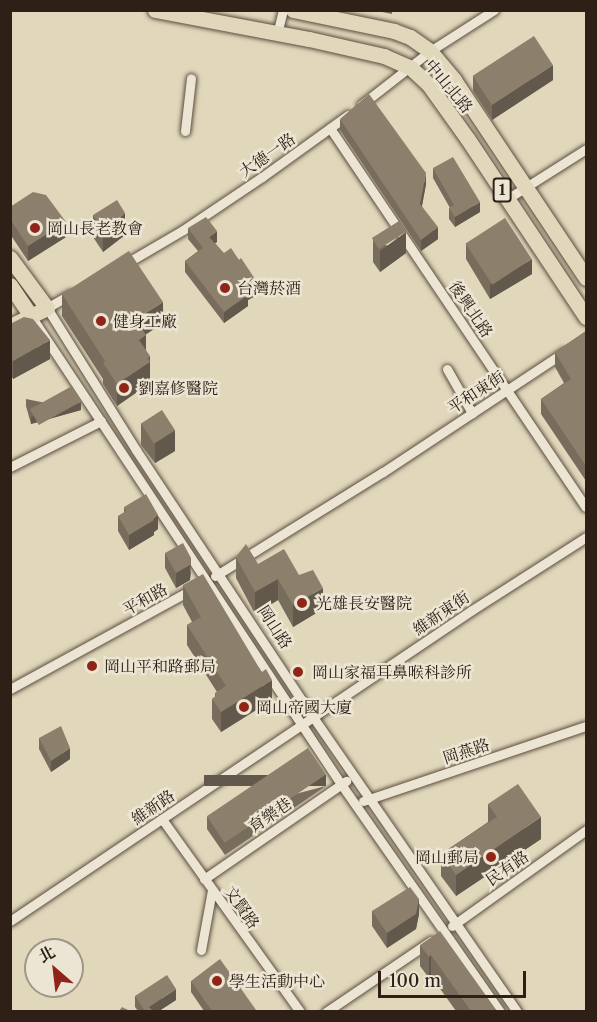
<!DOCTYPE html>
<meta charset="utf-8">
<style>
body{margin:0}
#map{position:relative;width:597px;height:1022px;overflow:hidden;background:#e1d7bb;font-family:"Libre Caslon Text","Noto Serif TC",serif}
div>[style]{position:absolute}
.roads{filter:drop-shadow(0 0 2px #5c4e40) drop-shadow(0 0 2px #5c4e40)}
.street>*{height:9px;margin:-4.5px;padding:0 4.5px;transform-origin:4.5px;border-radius:4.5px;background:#ece5d3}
.primary>*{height:15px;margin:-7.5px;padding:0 7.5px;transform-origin:7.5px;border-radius:7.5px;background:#e1d7bb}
.wall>*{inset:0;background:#786d5d}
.shaded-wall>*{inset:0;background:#62594c;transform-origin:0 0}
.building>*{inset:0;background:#8c7f6c;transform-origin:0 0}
.dots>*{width:16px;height:16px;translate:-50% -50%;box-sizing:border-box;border:3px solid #ece5d3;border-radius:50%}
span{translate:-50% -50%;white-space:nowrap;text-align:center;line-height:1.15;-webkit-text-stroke:5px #ece5d3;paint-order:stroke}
.shield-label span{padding:2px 4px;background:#ece5d3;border:2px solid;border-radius:4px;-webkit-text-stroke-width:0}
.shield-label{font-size:15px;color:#2f2017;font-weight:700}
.street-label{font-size:16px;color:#2f2017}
.poi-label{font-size:16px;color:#2f2017}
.left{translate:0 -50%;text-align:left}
.right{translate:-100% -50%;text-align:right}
.frame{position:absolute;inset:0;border:12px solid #2f2017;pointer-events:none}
.north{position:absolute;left:24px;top:938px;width:60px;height:60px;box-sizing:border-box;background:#ece5d3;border:2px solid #a09688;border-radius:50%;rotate:332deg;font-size:16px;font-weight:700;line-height:24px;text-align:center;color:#2f2017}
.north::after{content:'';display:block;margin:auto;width:21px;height:27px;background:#8f2418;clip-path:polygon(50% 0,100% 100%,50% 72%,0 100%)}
.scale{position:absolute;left:378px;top:971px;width:148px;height:27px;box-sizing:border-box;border:3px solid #2f2017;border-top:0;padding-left:8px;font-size:18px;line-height:21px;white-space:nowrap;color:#2f2017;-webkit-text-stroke:4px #ece5d3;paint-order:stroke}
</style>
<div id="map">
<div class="roads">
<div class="street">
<i style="left:277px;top:34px;width:25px;rotate:-76deg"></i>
<i style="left:361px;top:105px;width:88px;rotate:-38deg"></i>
<i style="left:430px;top:51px;width:76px;rotate:-32.6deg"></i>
<i style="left:330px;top:128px;width:457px;rotate:56deg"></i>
<i style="left:185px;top:131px;width:53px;rotate:-83.5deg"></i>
<i style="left:507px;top:199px;width:93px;rotate:-32.3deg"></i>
<i style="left:125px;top:264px;width:67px;rotate:-30.4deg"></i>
<i style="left:183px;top:230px;width:95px;rotate:-33.9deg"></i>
<i style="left:262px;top:177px;width:106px;rotate:-35.8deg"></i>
<i style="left:71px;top:294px;width:28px;rotate:150deg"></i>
<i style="left:47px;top:308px;width:168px;rotate:57.9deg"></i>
<i style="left:136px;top:450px;width:320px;rotate:56.5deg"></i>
<i style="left:313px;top:717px;width:359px;rotate:55.3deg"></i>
<i style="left:31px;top:316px;width:561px;rotate:56.48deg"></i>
<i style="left:341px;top:784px;width:278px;rotate:55.1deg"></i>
<i style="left:447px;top:369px;width:51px;rotate:60.4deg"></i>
<i style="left:10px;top:467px;width:102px;rotate:-26.8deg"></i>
<i style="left:215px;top:576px;width:198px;rotate:-31.8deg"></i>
<i style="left:383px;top:472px;width:217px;rotate:-33.5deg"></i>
<i style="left:10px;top:689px;width:209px;rotate:-28.7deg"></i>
<i style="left:363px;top:801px;width:235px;rotate:-18.6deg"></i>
<i style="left:162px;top:819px;width:237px;rotate:54.4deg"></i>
<i style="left:204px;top:879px;width:173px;rotate:-34.6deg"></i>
<i style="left:10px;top:921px;width:557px;rotate:-33.95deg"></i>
<i style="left:472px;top:610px;width:135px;rotate:-32.6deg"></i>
<i style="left:452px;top:926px;width:165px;rotate:-35.6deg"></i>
<i style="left:201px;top:950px;width:61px;rotate:-79.6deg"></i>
<i style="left:326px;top:1012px;width:127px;rotate:-34.1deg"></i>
</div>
<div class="primary">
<i style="left:155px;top:10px;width:157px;rotate:10.7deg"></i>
<i style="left:309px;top:39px;width:77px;rotate:12.8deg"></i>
<i style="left:384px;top:56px;width:30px;rotate:24deg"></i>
<i style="left:411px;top:68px;width:25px;rotate:43deg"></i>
<i style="left:429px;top:85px;width:65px;rotate:54.4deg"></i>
<i style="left:467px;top:138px;width:215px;rotate:56.4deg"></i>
<i style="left:293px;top:10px;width:103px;rotate:11.7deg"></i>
<i style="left:394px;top:31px;width:17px;rotate:21deg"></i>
<i style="left:410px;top:37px;width:24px;rotate:35deg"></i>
<i style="left:430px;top:51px;width:38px;rotate:50deg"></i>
<i style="left:454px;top:80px;width:238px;rotate:56.3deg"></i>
<i style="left:10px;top:258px;width:62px;rotate:53.5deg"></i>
<i style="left:47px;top:308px;width:41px;rotate:154.1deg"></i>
<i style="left:10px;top:285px;width:37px;rotate:56deg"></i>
</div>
</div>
<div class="wall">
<i style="clip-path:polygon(372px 10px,392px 10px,392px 14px)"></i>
<i style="clip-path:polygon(473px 76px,553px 80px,492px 120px,473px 91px)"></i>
<i style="clip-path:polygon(340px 119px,426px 184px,422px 206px,438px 239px,421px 251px,340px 130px)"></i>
<i style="clip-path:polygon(433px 168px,480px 212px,455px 227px,449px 219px,449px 208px,450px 208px,433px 178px)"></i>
<i style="clip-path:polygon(10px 207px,66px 237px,28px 261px,10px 234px)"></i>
<i style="clip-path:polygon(93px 215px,125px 235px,103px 252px,93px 237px)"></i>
<i style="clip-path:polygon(188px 228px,217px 242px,215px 243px,257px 295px,248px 300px,248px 306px,224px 323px,185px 272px,185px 261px,198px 251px,188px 239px)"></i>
<i style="clip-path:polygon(373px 240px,406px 253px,380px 272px,373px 262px)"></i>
<i style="clip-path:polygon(466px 244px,532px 274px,490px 299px,466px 259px)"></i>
<i style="clip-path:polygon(62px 294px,163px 323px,146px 334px,146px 350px,150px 378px,150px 383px,117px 406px,103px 384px,103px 379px,62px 316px)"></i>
<i style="clip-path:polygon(10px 324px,50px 359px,13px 379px,11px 375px)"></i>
<i style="clip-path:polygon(586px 331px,586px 481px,541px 414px,541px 399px,564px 383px,555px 367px,555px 352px)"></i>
<i style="clip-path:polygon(26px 399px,81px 410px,31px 424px,26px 406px)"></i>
<i style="clip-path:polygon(141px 423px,175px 451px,155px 463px,141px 445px)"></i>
<i style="clip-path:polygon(124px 507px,158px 529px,154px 532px,154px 535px,129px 550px,118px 531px,118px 516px,124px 513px)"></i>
<i style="clip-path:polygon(165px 553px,191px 572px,190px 580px,176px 588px,165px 568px)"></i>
<i style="clip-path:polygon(236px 557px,258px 564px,299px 575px,323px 609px,293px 627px,278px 600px,255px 614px,236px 578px)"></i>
<i style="clip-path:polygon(183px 585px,272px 700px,221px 732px,212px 719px,212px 699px,215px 697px,215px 693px,217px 692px,187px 645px,187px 625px,192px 622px,183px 605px)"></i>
<i style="clip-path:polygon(39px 738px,70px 759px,51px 772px,39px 749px)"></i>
<i style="clip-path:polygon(326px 786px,225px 855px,207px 829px,207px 817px)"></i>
<i style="clip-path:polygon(488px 804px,541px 839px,456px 896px,441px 876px,441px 854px,488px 822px)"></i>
<i style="clip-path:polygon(372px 911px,419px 914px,416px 929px,387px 948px,372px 926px)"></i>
<i style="clip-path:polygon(420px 945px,497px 1011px,456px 1011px,431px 976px,429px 978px,420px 966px)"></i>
<i style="clip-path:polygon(191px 981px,256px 1011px,204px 1011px,191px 992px)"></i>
<i style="clip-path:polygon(135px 996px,176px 1000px,159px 1011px,138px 1011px,135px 1007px)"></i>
</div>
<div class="shaded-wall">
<i style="clip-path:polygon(553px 65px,553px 80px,492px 120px,492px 105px)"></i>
<i style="clip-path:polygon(426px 173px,426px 184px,420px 216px,420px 204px)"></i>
<i style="clip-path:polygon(480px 202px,480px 212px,455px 227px,455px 217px)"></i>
<i style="clip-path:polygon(125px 213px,125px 235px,103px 252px,103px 231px)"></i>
<i style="clip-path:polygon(66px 222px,66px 237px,28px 261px,28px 246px)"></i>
<i style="clip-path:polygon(438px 227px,438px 239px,421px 251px,421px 240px)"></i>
<i style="clip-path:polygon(217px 231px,217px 242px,209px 247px,209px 237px)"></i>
<i style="clip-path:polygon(406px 232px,406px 253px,380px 272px,380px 251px)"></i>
<i style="clip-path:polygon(532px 259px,532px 274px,490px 299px,490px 284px)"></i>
<i style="clip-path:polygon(257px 284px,257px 295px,248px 300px,248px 306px,224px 323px,224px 312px,247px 290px)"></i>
<i style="clip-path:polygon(163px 302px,163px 323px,136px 341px,136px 319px)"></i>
<i style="clip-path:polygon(146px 335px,146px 356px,139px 340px)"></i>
<i style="clip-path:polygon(50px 340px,50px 359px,13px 379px,13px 361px)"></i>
<i style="clip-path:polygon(150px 356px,150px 383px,117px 406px,117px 384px)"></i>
<i style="clip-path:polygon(81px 402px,81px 410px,31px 424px,31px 417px)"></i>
<i style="clip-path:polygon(175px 430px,175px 451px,155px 463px,155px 442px)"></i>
<i style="clip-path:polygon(158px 515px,158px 529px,154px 532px,154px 535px,129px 550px,129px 535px)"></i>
<i style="clip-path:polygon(191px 558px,190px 580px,176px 588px,176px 573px)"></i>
<i style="clip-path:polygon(278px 579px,278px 600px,255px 614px,255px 592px)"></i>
<i style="clip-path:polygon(323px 588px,323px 609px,293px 627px,293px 605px)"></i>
<i style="clip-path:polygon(272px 680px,272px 700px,221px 732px,221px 712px)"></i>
<i style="clip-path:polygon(70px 748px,70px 759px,51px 772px,51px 761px)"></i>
<i style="left:326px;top:775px;width:11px;height:122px;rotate:90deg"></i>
<i style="clip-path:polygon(541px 817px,541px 839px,456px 896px,456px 875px)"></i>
<i style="clip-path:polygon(419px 899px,419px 914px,416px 929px,387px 948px,387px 933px)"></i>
<i style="clip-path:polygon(431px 955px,431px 976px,429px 978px,429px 957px)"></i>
<i style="clip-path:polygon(176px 989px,176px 1000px,159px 1011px,149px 1011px,149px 1007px)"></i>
</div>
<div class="building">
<i style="left:534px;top:36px;width:35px;height:73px;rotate:57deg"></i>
<i style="clip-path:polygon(369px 94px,426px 173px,420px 204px,438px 227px,421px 240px,340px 119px)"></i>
<i style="clip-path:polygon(453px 157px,480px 202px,455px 217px,449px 208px,454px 205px,433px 168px)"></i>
<i style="clip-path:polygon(33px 192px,46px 195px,66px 222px,28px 246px,10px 219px,10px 207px)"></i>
<i style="clip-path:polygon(117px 200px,125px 213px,103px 231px,93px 215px)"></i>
<i style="clip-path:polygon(206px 217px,217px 231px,209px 237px,224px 253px,231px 248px,239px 260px,241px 258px,253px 276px,257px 284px,247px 290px,248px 295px,224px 312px,185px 261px,203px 248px,188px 228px)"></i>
<i style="left:505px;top:218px;width:49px;height:47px;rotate:57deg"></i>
<i style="left:399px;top:221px;width:13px;height:32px;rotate:58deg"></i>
<i style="clip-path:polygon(129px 251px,163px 302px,136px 319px,146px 335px,139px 340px,150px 356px,148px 358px,150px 362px,117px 384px,103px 363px,105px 361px,62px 294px)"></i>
<i style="clip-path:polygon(24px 317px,33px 319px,50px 340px,13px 361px,10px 357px,10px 324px)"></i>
<i style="clip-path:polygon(586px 331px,586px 466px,541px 399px,571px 379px,555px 352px)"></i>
<i style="left:72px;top:386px;width:18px;height:48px;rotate:61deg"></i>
<i style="left:162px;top:410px;width:24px;height:25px;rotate:57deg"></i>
<i style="clip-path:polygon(146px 494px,158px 515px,153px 518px,154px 520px,129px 535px,118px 516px,126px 511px,124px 507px)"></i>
<i style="clip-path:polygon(183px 543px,191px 558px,190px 565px,176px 573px,165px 553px)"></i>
<i style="clip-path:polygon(246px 544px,258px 564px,284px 549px,299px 575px,313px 570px,323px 588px,293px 605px,278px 579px,255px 592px,236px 557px)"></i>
<i style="clip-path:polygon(203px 574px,258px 666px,262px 672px,266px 669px,272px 680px,221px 712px,212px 699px,216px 696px,215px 693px,226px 686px,187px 625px,201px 617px,183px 585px)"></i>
<i style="clip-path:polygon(61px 726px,70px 748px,51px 761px,39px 738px)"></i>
<i style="left:308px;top:748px;width:32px;height:122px;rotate:56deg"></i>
<i style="clip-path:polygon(518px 784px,541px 817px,456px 875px,441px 854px,497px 817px,488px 804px)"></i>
<i style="clip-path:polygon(410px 887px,419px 899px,416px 914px,387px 933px,372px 911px)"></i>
<i style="clip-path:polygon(440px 931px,497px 1011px,471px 1011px,431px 955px,429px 957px,420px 945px)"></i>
<i style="clip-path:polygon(220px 959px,256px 1010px,254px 1011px,212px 1011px,191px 981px)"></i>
<i style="clip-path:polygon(167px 975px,176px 989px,149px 1007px,153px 1011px,145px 1011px,135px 996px)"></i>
<i style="clip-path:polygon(122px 1007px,130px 1011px,119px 1011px)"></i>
</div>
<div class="dots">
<i style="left:35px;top:228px;background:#8f2418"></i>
<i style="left:225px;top:288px;background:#8f2418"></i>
<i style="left:101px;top:321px;background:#8f2418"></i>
<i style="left:124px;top:388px;background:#8f2418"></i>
<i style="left:302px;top:603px;background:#8f2418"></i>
<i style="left:92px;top:666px;background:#8f2418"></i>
<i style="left:298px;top:672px;background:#8f2418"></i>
<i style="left:244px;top:707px;background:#8f2418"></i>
<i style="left:491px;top:857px;background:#8f2418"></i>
<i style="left:217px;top:981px;background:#8f2418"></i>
</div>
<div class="shield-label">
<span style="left:502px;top:190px">1</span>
</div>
<div class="street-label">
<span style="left:449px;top:86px;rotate:50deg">中山北路</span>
<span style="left:267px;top:155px;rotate:-35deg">大德一路</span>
<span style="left:471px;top:309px;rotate:56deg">後興北路</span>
<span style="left:476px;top:392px;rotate:-33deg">平和東街</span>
<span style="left:145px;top:599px;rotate:-29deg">平和路</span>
<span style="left:441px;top:613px;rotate:-34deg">維新東街</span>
<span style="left:275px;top:627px;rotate:57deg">岡山路</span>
<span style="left:466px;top:751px;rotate:-18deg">岡燕路</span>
<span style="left:153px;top:807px;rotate:-34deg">維新路</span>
<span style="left:270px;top:815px;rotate:-34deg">育樂巷</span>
<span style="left:507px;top:868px;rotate:-35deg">民有路</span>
<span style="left:242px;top:907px;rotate:55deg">文賢路</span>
</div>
<div class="poi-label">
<span class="left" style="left:47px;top:228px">岡山長老教會</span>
<span class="left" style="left:237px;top:288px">台灣菸酒</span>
<span class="left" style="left:113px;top:321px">健身工廠</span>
<span class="left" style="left:138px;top:388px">劉嘉修醫院</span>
<span class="left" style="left:316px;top:603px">光雄長安醫院</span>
<span class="left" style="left:104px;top:666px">岡山平和路郵局</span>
<span class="left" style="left:312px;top:672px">岡山家福耳鼻喉科診所</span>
<span class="left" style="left:256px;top:707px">岡山帝國大廈</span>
<span class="right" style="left:479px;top:857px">岡山郵局</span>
<span class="left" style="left:229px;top:981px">學生活動中心</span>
</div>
<div class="frame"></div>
<div class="north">北</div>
<div class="scale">100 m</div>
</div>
